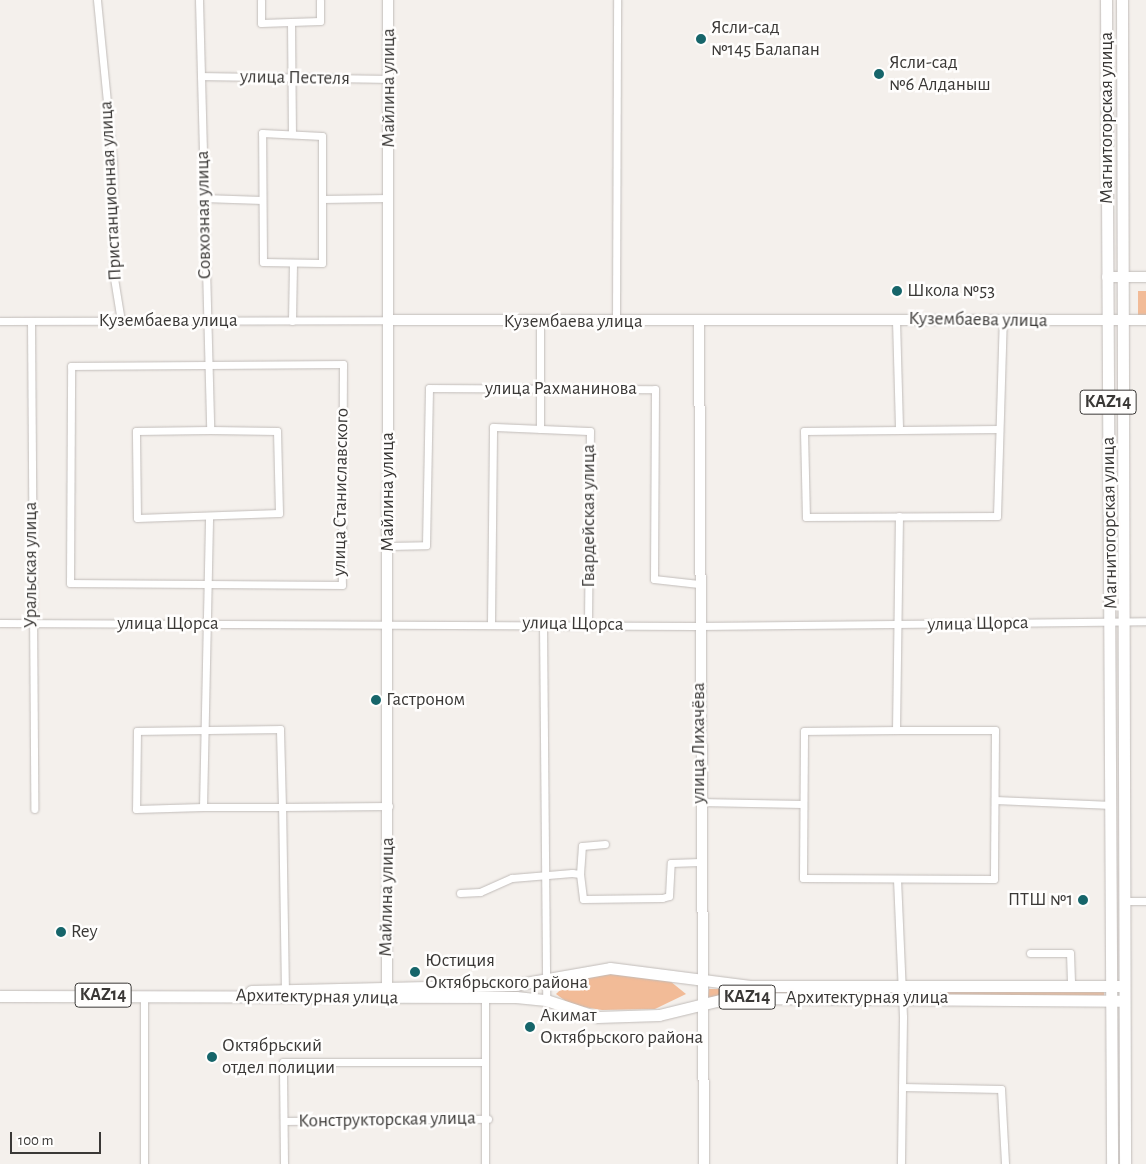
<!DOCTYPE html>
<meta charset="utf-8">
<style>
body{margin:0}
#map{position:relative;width:1146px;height:1164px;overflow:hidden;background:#f4f0ec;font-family:"Alegreya Sans",sans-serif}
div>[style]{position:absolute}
.green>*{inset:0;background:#f2bb97;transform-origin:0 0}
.roads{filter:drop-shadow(0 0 1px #c1bcb9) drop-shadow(0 0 1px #c1bcb9)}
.street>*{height:7px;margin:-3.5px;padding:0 3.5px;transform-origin:3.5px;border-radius:3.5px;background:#fff}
.secondary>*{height:10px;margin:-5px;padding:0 5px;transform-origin:5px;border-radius:5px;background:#fff}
.primary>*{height:11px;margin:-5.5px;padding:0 5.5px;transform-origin:5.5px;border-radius:5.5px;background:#fff}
.dots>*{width:14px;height:14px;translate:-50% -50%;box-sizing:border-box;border:2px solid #fffefd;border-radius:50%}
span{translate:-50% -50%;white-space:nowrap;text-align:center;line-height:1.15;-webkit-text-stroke:5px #fffefd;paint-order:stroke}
.shield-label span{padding:1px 4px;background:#fffefd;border:1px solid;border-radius:4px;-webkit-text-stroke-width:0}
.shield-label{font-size:18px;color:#3a3836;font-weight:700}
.poi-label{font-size:19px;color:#3a3836}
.left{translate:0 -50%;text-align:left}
.right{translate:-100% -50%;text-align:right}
.street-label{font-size:19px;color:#3a3836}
.scale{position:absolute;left:10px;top:1132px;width:91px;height:22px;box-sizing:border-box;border:2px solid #3a3836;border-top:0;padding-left:6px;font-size:15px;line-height:18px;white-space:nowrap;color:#3a3836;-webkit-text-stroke:4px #fffefd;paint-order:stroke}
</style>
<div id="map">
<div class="green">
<i style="left:1138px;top:291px;width:8px;height:28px"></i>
<i style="clip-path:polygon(597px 973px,665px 977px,686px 994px,655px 1009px,602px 1010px,571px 1005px,556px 994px,573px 978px)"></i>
<i style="left:896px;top:988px;width:208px;height:8px"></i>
<i style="clip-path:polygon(709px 989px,890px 989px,890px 995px,708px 997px)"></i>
</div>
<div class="roads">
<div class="street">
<i style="left:97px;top:0;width:165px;rotate:84.4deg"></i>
<i style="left:113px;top:164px;width:114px;rotate:89.5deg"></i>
<i style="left:114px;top:278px;width:44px;rotate:80.8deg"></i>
<i style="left:199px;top:0;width:430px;rotate:88.5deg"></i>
<i style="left:261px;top:0;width:23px;rotate:90deg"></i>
<i style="left:261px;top:23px;width:59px;rotate:-1.9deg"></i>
<i style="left:320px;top:21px;width:21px;rotate:-90deg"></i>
<i style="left:291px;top:22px;width:111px;rotate:89.5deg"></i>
<i style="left:201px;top:76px;width:188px;rotate:0.9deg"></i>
<i style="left:262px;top:133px;width:60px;rotate:2.9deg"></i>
<i style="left:322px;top:136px;width:127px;rotate:90deg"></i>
<i style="left:322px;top:263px;width:59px;rotate:-179deg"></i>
<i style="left:263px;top:262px;width:129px;rotate:-90.4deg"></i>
<i style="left:203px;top:198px;width:59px;rotate:1.9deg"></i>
<i style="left:322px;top:199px;width:67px;rotate:-0.9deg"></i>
<i style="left:896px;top:320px;width:108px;rotate:88.4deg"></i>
<i style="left:0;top:321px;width:390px;rotate:-0.1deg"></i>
<i style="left:31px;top:321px;width:488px;rotate:89.6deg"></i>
<i style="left:292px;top:321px;width:58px;rotate:-89deg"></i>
<i style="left:616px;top:322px;width:322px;rotate:-89.8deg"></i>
<i style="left:540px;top:323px;width:106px;rotate:90deg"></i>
<i style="left:343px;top:364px;width:221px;rotate:90.3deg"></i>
<i style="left:342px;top:585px;width:272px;rotate:-179.6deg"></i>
<i style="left:70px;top:583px;width:217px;rotate:-89.7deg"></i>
<i style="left:71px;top:366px;width:272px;rotate:-0.4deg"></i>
<i style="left:999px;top:429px;width:195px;rotate:179.4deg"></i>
<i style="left:804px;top:431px;width:86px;rotate:88.7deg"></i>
<i style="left:806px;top:517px;width:191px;rotate:-0.3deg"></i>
<i style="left:997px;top:516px;width:197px;rotate:-88.3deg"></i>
<i style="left:210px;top:430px;width:67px;rotate:0.9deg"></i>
<i style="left:277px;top:431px;width:82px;rotate:88.6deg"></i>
<i style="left:279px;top:513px;width:142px;rotate:178deg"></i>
<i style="left:137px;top:518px;width:87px;rotate:-90.7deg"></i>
<i style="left:136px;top:431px;width:74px;rotate:-0.8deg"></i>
<i style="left:387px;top:546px;width:39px;rotate:-1deg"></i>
<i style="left:426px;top:545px;width:157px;rotate:-88.9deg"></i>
<i style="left:429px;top:388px;width:226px;rotate:0.3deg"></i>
<i style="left:655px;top:389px;width:190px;rotate:90.3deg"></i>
<i style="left:654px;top:579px;width:45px;rotate:6.3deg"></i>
<i style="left:0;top:623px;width:698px;rotate:0.25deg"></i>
<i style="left:698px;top:626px;width:448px;rotate:-0.6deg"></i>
<i style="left:491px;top:623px;width:196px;rotate:-89.4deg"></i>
<i style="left:493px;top:427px;width:97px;rotate:2.4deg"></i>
<i style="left:590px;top:431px;width:193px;rotate:90.6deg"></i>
<i style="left:543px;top:624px;width:376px;rotate:89.5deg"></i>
<i style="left:896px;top:730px;width:99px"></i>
<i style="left:995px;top:730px;width:149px;rotate:90.4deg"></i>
<i style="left:994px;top:879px;width:191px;rotate:-179.7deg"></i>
<i style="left:803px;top:878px;width:147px;rotate:-89.6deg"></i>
<i style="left:804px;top:731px;width:92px;rotate:-0.6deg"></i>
<i style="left:896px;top:730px;width:214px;rotate:-89.2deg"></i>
<i style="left:995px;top:800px;width:117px;rotate:2.4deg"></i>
<i style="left:699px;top:802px;width:104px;rotate:1.1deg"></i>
<i style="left:203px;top:807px;width:290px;rotate:-88.8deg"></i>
<i style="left:580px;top:874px;width:28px;rotate:-86deg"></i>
<i style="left:582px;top:846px;width:23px;rotate:-5deg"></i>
<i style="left:897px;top:879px;width:138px;rotate:87.5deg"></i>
<i style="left:903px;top:1017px;width:147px;rotate:90.8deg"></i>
<i style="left:460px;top:893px;width:20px;rotate:-3deg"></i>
<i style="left:480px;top:892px;width:35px;rotate:-24deg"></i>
<i style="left:512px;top:878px;width:60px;rotate:-4.8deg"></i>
<i style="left:572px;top:873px;width:8px;rotate:7deg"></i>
<i style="left:580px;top:874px;width:25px;rotate:83deg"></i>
<i style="left:583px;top:899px;width:79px;rotate:-0.7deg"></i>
<i style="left:662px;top:898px;width:7px;rotate:-16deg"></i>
<i style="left:669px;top:896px;width:33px;rotate:-87deg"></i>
<i style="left:671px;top:863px;width:29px;rotate:-2deg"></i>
<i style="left:1124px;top:901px;width:22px"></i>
<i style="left:1030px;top:953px;width:40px"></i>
<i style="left:1070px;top:953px;width:33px;rotate:88deg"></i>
<i style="left:285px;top:993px;width:186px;rotate:-90.9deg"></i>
<i style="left:282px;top:807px;width:78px;rotate:-91.5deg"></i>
<i style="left:280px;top:729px;width:143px;rotate:179.2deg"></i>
<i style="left:137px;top:731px;width:78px;rotate:90.7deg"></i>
<i style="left:136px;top:809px;width:67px;rotate:-1.7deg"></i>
<i style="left:203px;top:807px;width:79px"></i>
<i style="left:282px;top:807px;width:107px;rotate:-0.5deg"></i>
<i style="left:485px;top:996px;width:168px;rotate:90deg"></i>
<i style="left:902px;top:1087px;width:99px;rotate:1.2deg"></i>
<i style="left:1001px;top:1089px;width:75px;rotate:86.9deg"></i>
<i style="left:286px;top:1121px;width:202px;rotate:-0.6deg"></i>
<i style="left:144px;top:1164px;width:169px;rotate:-90deg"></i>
<i style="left:284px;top:1164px;width:102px;rotate:-90.6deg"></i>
<i style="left:283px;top:1062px;width:201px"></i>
</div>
<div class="secondary">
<i style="left:1107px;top:277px;width:39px"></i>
<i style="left:390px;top:320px;width:756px"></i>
<i style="left:699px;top:321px;width:843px;rotate:89.66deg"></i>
<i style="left:387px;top:996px;width:996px;rotate:-89.94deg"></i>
</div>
<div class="primary">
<i style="left:1106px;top:0;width:1164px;rotate:89.7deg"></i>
<i style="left:1122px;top:0;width:1164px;rotate:89.85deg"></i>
<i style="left:251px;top:991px;width:263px;rotate:-1.3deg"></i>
<i style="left:514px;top:985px;width:97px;rotate:-10deg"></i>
<i style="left:610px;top:968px;width:141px;rotate:7.3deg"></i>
<i style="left:750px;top:986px;width:371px"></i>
<i style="left:0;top:996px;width:516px;rotate:0.11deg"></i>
<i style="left:516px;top:997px;width:30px;rotate:6deg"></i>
<i style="left:546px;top:1000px;width:54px;rotate:18.4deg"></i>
<i style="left:597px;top:1017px;width:62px;rotate:-1.8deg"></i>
<i style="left:659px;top:1015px;width:71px;rotate:-13.8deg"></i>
<i style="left:728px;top:998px;width:392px;rotate:0.4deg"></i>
</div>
</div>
<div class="dots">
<i style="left:701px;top:39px;background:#16656a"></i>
<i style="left:879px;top:74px;background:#16656a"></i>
<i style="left:897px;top:291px;background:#16656a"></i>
<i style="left:376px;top:700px;background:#16656a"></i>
<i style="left:1083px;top:900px;background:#16656a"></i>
<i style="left:61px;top:932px;background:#16656a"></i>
<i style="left:415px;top:972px;background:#16656a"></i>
<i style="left:530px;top:1027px;background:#16656a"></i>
<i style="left:212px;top:1057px;background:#16656a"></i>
</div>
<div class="shield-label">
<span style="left:1108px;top:402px">KAZ14</span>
<span style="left:103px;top:995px">KAZ14</span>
<span style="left:747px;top:997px">KAZ14</span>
</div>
<div class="poi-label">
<span class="left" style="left:711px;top:39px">Ясли-сад<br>№145 Балапан</span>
<span class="left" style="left:889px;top:74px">Ясли-сад<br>№6 Алданыш</span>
<span class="left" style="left:907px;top:291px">Школа №53</span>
<span class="left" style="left:386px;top:700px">Гастроном</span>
<span class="right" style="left:1073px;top:900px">ПТШ №1</span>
<span class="left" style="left:71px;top:932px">Rey</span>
<span class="left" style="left:425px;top:972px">Юстиция<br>Октябрьского района</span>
<span class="left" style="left:540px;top:1027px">Акимат<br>Октябрьского района</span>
<span class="left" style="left:222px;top:1057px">Октябрьский<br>отдел полиции</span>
</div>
<div class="street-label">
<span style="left:295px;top:78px;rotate:1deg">улица Пестеля</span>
<span style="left:389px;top:88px;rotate:-90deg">Майлина улица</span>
<span style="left:1107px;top:118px;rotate:-90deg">Магнитогорская улица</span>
<span style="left:111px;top:191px;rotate:-93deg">Пристанционная улица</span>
<span style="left:204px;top:215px;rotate:-91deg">Совхозная улица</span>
<span style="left:978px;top:320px;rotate:1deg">Кузембаева улица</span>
<span style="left:168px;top:321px">Кузембаева улица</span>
<span style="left:573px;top:322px">Кузембаева улица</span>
<span style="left:561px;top:389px">улица Рахманинова</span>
<span style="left:341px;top:492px;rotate:-89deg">улица Станиславского</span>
<span style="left:388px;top:492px;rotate:-90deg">Майлина улица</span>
<span style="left:589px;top:516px;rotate:-90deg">Гвардейская улица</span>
<span style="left:1110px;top:523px;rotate:-91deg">Магнитогорская улица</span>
<span style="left:31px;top:565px;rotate:-90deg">Уральская улица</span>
<span style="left:168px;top:624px">улица Щорса</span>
<span style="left:573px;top:624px;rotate:1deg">улица Щорса</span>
<span style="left:978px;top:624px;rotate:-1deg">улица Щорса</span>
<span style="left:699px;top:743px;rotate:-90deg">улица Лихачёва</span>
<span style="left:387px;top:897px;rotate:-89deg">Майлина улица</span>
<span style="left:317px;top:997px;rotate:1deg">Архитектурная улица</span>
<span style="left:867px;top:998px">Архитектурная улица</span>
<span style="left:387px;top:1120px;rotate:-1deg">Конструкторская улица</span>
</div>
<div class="scale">100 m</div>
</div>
